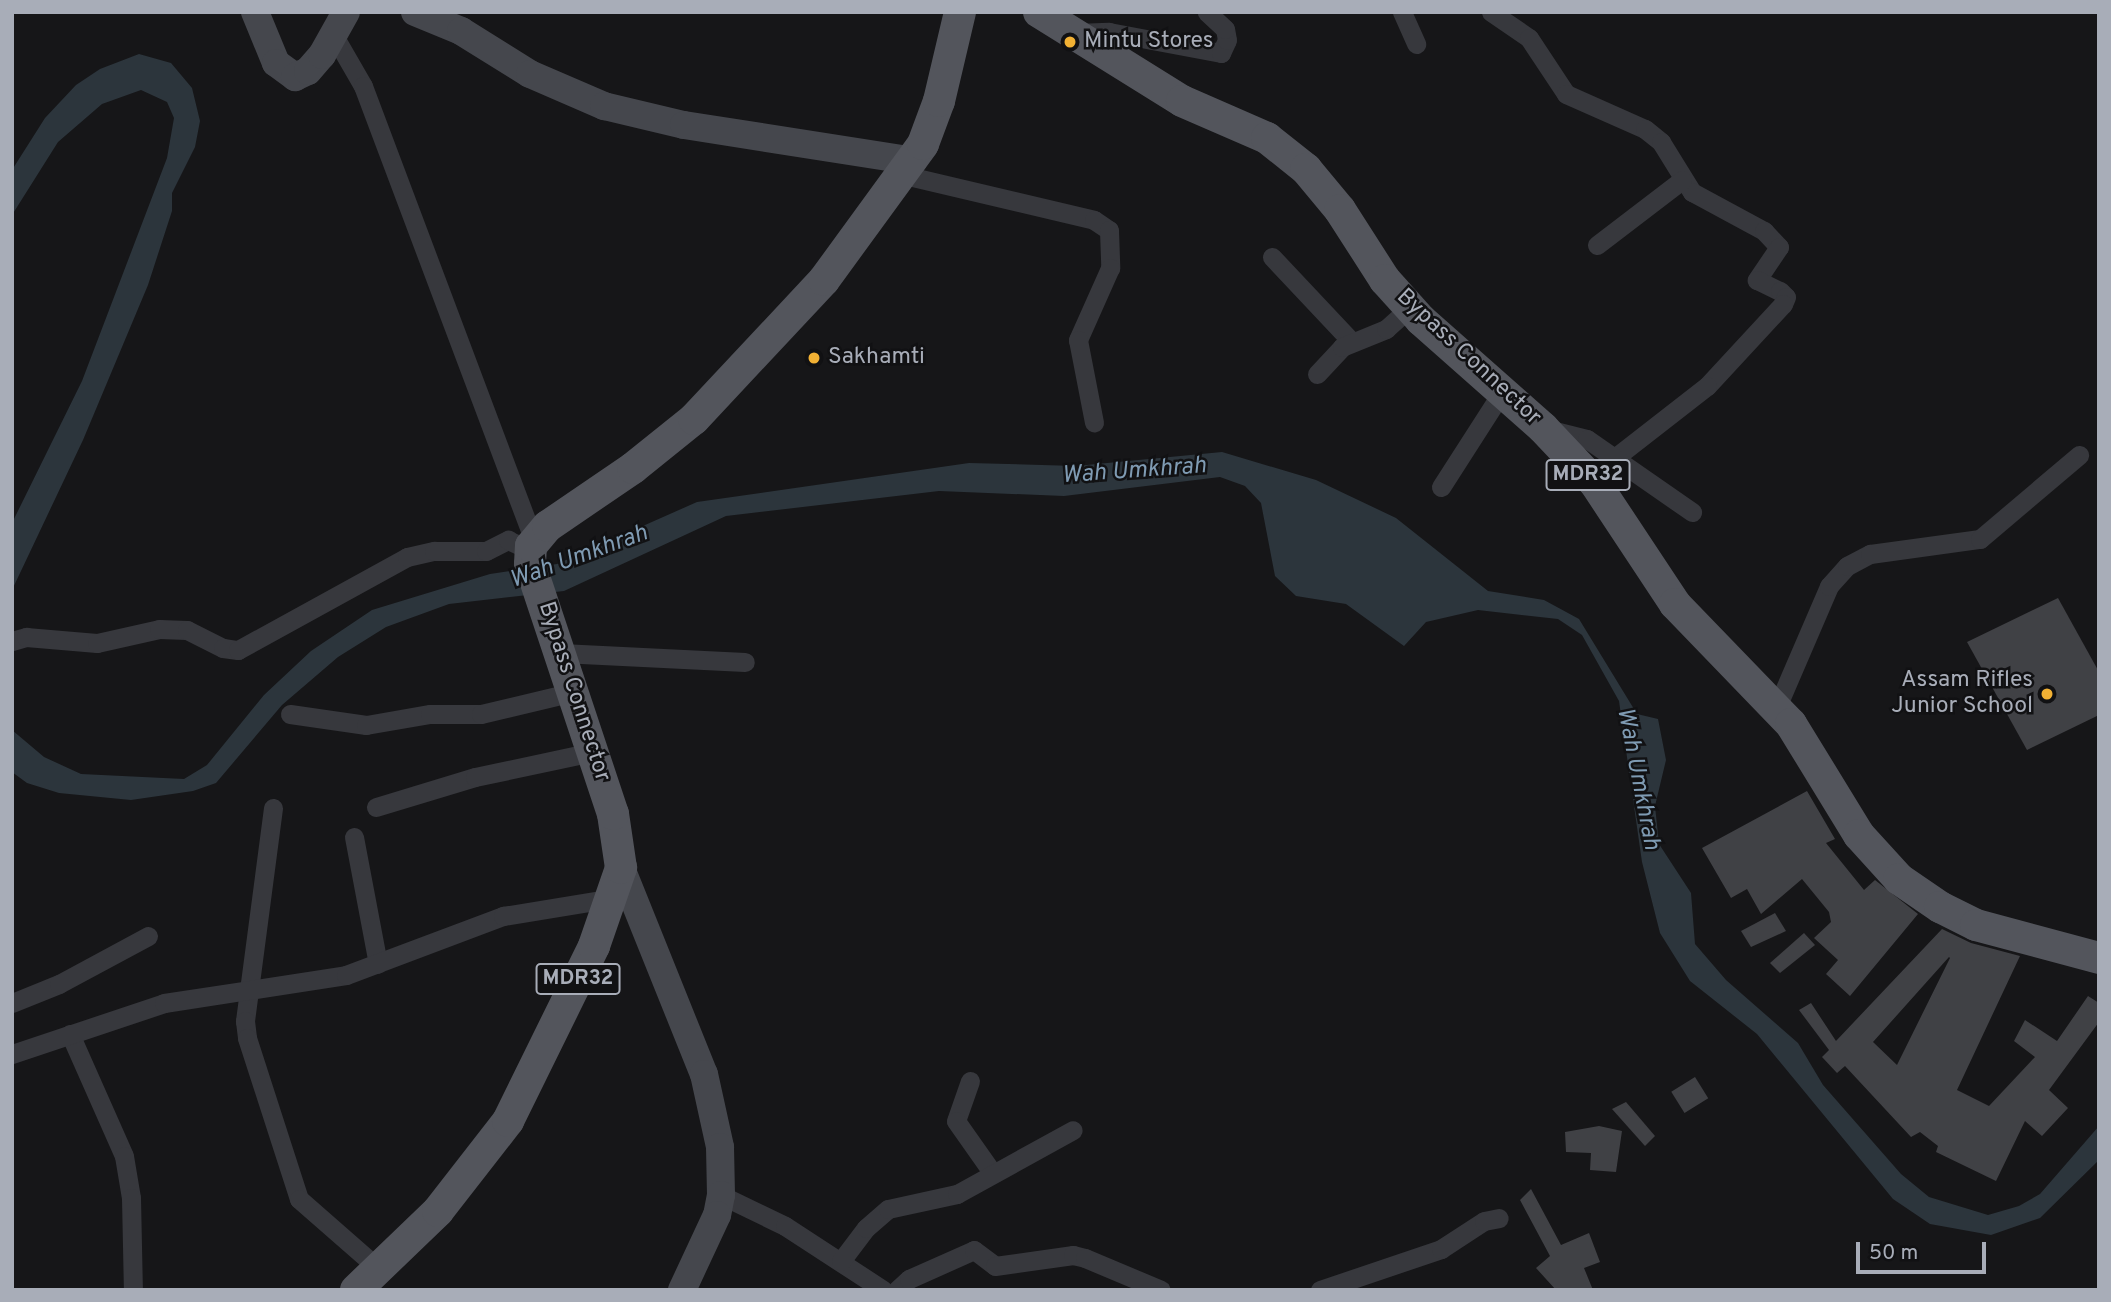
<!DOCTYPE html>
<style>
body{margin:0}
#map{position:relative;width:2111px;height:1302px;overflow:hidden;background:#161618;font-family:Overpass,sans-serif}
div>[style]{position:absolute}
.water>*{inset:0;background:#2c353c}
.building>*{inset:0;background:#404145;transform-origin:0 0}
.street>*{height:19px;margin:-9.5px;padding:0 9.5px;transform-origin:9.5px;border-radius:9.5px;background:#37383d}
.secondary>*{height:28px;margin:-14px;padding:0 14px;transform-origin:14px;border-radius:14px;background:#45474d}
.primary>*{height:32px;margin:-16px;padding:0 16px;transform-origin:16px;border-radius:16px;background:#53555c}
.dots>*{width:19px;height:19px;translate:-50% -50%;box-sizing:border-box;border:4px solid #111113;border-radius:50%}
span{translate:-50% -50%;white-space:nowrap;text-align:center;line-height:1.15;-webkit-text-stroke:5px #111113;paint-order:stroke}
.shield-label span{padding:2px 5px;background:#111113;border:2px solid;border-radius:5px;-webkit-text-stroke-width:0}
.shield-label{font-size:21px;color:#a8adb8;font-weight:700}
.poi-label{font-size:23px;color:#a8adb8}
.left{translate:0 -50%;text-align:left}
.right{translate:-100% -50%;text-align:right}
.street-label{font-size:23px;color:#a8adb8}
.water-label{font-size:24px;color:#7f9bb3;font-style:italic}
.frame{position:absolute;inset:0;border:14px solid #a8adb8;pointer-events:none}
.scale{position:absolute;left:1856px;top:1242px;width:130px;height:32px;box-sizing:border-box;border:4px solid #a8adb8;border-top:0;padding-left:9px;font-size:21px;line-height:24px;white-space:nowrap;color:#a8adb8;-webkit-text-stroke:5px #111113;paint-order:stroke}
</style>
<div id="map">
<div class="water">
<i style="clip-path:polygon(139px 54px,171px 63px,192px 88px,200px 121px,195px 147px,172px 193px,172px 211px,148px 285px,83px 440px,12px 590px,12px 523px,82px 381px,167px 158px,174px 118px,167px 102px,141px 90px,102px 104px,58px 142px,12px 215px,12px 170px,45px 118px,76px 85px,100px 69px)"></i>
<i style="clip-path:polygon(1222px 452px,1316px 480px,1396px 518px,1488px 591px,1544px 600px,1579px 619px,1637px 714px,1658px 719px,1666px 760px,1655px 806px,1659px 844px,1691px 893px,1695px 944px,1726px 980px,1798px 1043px,1823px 1085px,1901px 1174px,1929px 1197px,1988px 1215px,2019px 1206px,2040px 1194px,2099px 1126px,2099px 1160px,2040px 1218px,1991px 1235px,1930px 1224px,1893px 1199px,1757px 1034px,1690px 981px,1660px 933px,1642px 862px,1619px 701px,1582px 635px,1558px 619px,1478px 610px,1426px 622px,1404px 646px,1346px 604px,1296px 596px,1275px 576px,1261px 503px,1245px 486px,1220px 477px,1064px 496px,939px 491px,726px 516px,564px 591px,449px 604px,386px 627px,338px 657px,282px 705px,216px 783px,193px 791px,131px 800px,59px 793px,27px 783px,12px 772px,12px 730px,44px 757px,81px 774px,184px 779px,207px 765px,264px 695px,311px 651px,372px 610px,490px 574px,557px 564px,697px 502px,969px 463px,1076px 466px)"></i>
</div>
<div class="building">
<i style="clip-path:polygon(2058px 598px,2099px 672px,2099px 715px,2027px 750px,1967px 642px)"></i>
<i style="clip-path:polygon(1807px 791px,1835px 839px,1826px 843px,1864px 890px,1875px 880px,1918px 914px,1850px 996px,1826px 974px,1838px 960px,1814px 938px,1831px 922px,1829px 912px,1802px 879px,1761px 914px,1747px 889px,1731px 898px,1702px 848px)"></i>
<i style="clip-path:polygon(1775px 913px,1786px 931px,1751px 947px,1741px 931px)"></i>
<i style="clip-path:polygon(evenodd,1942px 929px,1971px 943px,2020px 956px,1957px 1090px,1989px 1106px,2035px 1057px,2014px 1041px,2025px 1020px,2057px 1041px,2088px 996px,2099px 1003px,2099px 1022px,2049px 1090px,2068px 1108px,2042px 1136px,2025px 1121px,1996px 1181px,1936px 1152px,1938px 1146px,1920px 1132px,1911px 1137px,1845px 1066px,1837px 1073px,1822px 1057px,1829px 1050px,1799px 1010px,1811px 1003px,1836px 1041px,1942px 929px,1949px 957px,1950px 958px,1897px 1065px,1873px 1042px,1949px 957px)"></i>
<i style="clip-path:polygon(1804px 933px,1815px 945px,1780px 973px,1770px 963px)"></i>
<i style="left:1695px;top:1077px;width:25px;height:28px;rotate:58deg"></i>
<i style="clip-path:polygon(1626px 1102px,1655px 1136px,1645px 1146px,1612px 1109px)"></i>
<i style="clip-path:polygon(1599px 1126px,1622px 1131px,1616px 1172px,1590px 1170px,1591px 1153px,1566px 1152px,1565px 1132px)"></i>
<i style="clip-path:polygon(1531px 1189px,1561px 1245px,1589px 1233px,1600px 1262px,1584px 1268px,1593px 1290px,1556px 1290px,1536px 1268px,1550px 1256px,1520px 1200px)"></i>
</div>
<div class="street">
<i style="left:1402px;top:12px;width:35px;rotate:66deg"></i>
<i style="left:1491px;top:12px;width:46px;rotate:34.4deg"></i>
<i style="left:1529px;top:38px;width:67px;rotate:56.5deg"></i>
<i style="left:1566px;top:94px;width:86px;rotate:23.9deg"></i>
<i style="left:1645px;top:129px;width:21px;rotate:39deg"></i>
<i style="left:1661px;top:142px;width:59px;rotate:58.2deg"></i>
<i style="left:1692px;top:192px;width:82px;rotate:28.4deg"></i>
<i style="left:1764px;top:231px;width:22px;rotate:47deg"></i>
<i style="left:1779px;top:247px;width:40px;rotate:124deg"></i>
<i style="left:1757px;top:280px;width:25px;rotate:26deg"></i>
<i style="left:1780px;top:291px;width:8px;rotate:45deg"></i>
<i style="left:1786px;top:297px;width:8px;rotate:113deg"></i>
<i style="left:1783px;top:304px;width:112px;rotate:132.8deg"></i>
<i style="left:1707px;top:386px;width:120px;rotate:142.1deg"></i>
<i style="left:1075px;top:33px;width:34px;rotate:-2deg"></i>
<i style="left:1109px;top:32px;width:114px;rotate:10.6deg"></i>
<i style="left:1221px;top:53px;width:14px;rotate:-65deg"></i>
<i style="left:1227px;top:40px;width:11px;rotate:-100deg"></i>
<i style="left:1225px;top:29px;width:25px;rotate:-137deg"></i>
<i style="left:333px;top:34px;width:60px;rotate:60deg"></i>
<i style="left:363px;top:86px;width:485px;rotate:69.4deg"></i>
<i style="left:904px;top:175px;width:195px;rotate:13.3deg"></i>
<i style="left:1094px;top:220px;width:18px;rotate:34deg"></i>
<i style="left:1109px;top:230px;width:38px;rotate:88deg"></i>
<i style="left:1110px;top:268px;width:79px;rotate:114deg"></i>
<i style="left:1078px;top:340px;width:84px;rotate:79deg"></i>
<i style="left:1597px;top:245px;width:107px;rotate:-37.4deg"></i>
<i style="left:1272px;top:257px;width:117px;rotate:46.7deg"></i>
<i style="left:1317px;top:374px;width:37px;rotate:-47deg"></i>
<i style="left:1342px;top:347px;width:48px;rotate:-22.2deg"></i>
<i style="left:1386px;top:329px;width:31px;rotate:-42deg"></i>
<i style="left:1543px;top:428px;width:45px;rotate:14deg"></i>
<i style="left:1587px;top:439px;width:128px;rotate:34.8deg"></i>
<i style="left:1441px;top:487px;width:113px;rotate:-57.3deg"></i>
<i style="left:12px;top:641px;width:15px;rotate:-16deg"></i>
<i style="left:26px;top:637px;width:71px;rotate:4.8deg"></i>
<i style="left:97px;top:643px;width:64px;rotate:-12.7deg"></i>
<i style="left:159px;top:629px;width:28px;rotate:2deg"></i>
<i style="left:187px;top:630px;width:40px;rotate:26.6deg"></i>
<i style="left:223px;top:648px;width:15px;rotate:8deg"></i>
<i style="left:238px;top:650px;width:193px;rotate:-28.8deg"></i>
<i style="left:407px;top:557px;width:28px;rotate:-13deg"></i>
<i style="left:434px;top:551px;width:52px"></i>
<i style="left:486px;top:551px;width:25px;rotate:-27deg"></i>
<i style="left:508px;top:540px;width:23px;rotate:25deg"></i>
<i style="left:561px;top:653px;width:184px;rotate:2.8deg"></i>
<i style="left:1777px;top:707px;width:132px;rotate:-66.7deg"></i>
<i style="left:1829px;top:586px;width:27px;rotate:-48deg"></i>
<i style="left:1847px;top:566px;width:26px;rotate:-28deg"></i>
<i style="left:1870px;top:554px;width:111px;rotate:-7.8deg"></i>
<i style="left:1980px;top:539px;width:130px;rotate:-40.3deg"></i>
<i style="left:290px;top:714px;width:77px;rotate:8.2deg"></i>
<i style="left:366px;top:725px;width:65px;rotate:-9.8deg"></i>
<i style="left:430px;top:714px;width:51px"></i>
<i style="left:481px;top:714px;width:95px;rotate:-13.4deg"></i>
<i style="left:376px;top:807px;width:103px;rotate:-16.9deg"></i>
<i style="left:475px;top:777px;width:121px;rotate:-12deg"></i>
<i style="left:273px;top:808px;width:215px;rotate:97.5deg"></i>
<i style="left:245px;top:1021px;width:17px;rotate:83deg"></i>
<i style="left:247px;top:1038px;width:169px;rotate:72.1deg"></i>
<i style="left:299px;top:1199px;width:108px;rotate:41.2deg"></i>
<i style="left:354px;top:837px;width:129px;rotate:79.3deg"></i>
<i style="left:12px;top:1003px;width:51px;rotate:-22deg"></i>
<i style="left:59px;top:984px;width:101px;rotate:-28.3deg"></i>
<i style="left:70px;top:1034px;width:133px;rotate:66.1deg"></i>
<i style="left:124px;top:1156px;width:43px;rotate:80.5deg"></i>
<i style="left:131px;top:1198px;width:92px;rotate:88.8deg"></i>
<i style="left:12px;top:1054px;width:160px;rotate:-18.5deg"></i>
<i style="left:164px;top:1003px;width:184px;rotate:-8.7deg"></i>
<i style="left:346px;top:975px;width:168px;rotate:-20.6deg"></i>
<i style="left:503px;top:916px;width:111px;rotate:-9.3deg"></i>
<i style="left:970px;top:1081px;width:42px;rotate:109.3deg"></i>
<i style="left:956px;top:1121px;width:62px;rotate:54.8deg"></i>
<i style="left:721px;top:1195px;width:71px;rotate:25.8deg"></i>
<i style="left:785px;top:1226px;width:117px;rotate:33.1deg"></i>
<i style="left:841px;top:1261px;width:41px;rotate:-52.9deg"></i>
<i style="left:866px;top:1228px;width:29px;rotate:-41deg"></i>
<i style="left:888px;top:1209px;width:71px;rotate:-12.3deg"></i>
<i style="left:957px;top:1194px;width:132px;rotate:-28.9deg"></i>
<i style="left:897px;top:1290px;width:16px;rotate:-43deg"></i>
<i style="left:909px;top:1279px;width:71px;rotate:-24deg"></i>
<i style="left:974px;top:1250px;width:26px;rotate:37deg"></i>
<i style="left:995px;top:1266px;width:79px;rotate:-8deg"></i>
<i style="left:1073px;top:1255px;width:12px;rotate:14deg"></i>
<i style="left:1085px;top:1258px;width:82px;rotate:22.8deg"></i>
<i style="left:1320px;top:1290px;width:128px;rotate:-18.7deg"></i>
<i style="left:1441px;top:1249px;width:51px;rotate:-33.1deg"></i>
<i style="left:1484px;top:1221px;width:15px;rotate:-11deg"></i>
</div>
<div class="secondary">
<i style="left:255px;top:12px;width:55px;rotate:67.6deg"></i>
<i style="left:276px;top:63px;width:24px;rotate:36deg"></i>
<i style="left:295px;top:77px;width:14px;rotate:-25deg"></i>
<i style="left:308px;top:71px;width:21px;rotate:-49deg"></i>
<i style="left:322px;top:55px;width:49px;rotate:-60.8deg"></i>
<i style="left:415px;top:12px;width:50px;rotate:22.4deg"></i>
<i style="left:461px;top:31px;width:81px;rotate:31.9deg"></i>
<i style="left:530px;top:74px;width:81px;rotate:23.4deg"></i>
<i style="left:604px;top:106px;width:82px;rotate:13.4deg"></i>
<i style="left:684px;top:125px;width:232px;rotate:8.9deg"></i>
<i style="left:621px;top:868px;width:222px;rotate:68.1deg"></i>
<i style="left:704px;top:1074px;width:75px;rotate:77.6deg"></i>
<i style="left:720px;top:1147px;width:48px;rotate:88.8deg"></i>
<i style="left:721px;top:1195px;width:20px;rotate:101deg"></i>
<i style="left:717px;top:1215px;width:83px;rotate:115deg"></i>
</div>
<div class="primary">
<i style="left:1039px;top:12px;width:168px;rotate:31.9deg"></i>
<i style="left:1182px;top:101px;width:93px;rotate:23.5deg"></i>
<i style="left:1267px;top:138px;width:50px;rotate:38.5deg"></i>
<i style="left:1306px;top:169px;width:53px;rotate:50.3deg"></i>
<i style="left:1340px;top:210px;width:83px;rotate:57.3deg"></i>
<i style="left:1385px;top:280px;width:54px;rotate:48deg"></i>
<i style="left:1421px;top:320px;width:163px;rotate:41.5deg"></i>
<i style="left:1543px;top:428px;width:76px;rotate:46.6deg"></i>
<i style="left:1595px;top:483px;width:145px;rotate:56.5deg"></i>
<i style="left:1675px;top:604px;width:167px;rotate:46deg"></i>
<i style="left:1791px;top:724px;width:130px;rotate:58.5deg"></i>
<i style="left:1859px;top:835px;width:59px;rotate:47.7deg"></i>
<i style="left:1899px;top:879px;width:50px;rotate:34.3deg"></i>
<i style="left:1940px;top:907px;width:40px;rotate:26.6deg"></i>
<i style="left:1976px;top:925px;width:127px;rotate:15deg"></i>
<i style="left:356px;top:1290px;width:114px;rotate:-43.9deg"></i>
<i style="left:438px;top:1211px;width:114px;rotate:-52.1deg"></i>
<i style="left:508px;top:1121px;width:195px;rotate:-63.8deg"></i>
<i style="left:594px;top:946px;width:83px;rotate:-70.9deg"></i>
<i style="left:621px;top:868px;width:55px;rotate:-98.4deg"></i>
<i style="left:613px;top:814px;width:263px;rotate:-108.4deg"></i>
<i style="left:530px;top:564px;width:18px;rotate:-87deg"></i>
<i style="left:531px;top:546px;width:26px;rotate:-50deg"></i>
<i style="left:548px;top:526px;width:103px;rotate:-34.3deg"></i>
<i style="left:633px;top:468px;width:78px;rotate:-38.8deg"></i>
<i style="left:694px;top:419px;width:190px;rotate:-46.9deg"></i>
<i style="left:824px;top:280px;width:168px;rotate:-53.9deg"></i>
<i style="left:923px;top:144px;width:46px;rotate:-69.6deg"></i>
<i style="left:939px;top:101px;width:91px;rotate:-76.7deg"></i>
</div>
<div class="dots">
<i style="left:1070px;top:42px;background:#f2b134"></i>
<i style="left:814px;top:358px;background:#f2b134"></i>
<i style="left:2047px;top:694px;background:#f2b134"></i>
</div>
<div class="shield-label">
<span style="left:1588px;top:475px">MDR32</span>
<span style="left:578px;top:979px">MDR32</span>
</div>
<div class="poi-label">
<span class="left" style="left:1084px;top:42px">Mintu Stores</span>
<span class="left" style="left:828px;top:358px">Sakhamti</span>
<span class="right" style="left:2033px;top:694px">Assam Rifles<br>Junior School</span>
</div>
<div class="street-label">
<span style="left:1468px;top:358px;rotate:43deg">Bypass Connector</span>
<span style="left:573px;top:692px;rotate:72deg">Bypass Connector</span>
</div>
<div class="water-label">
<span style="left:1134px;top:472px;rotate:-4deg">Wah Umkhrah</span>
<span style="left:579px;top:558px;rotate:-20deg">Wah Umkhrah</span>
<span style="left:1637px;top:779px;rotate:79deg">Wah Umkhrah</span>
</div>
<div class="frame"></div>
<div class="scale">50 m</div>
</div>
